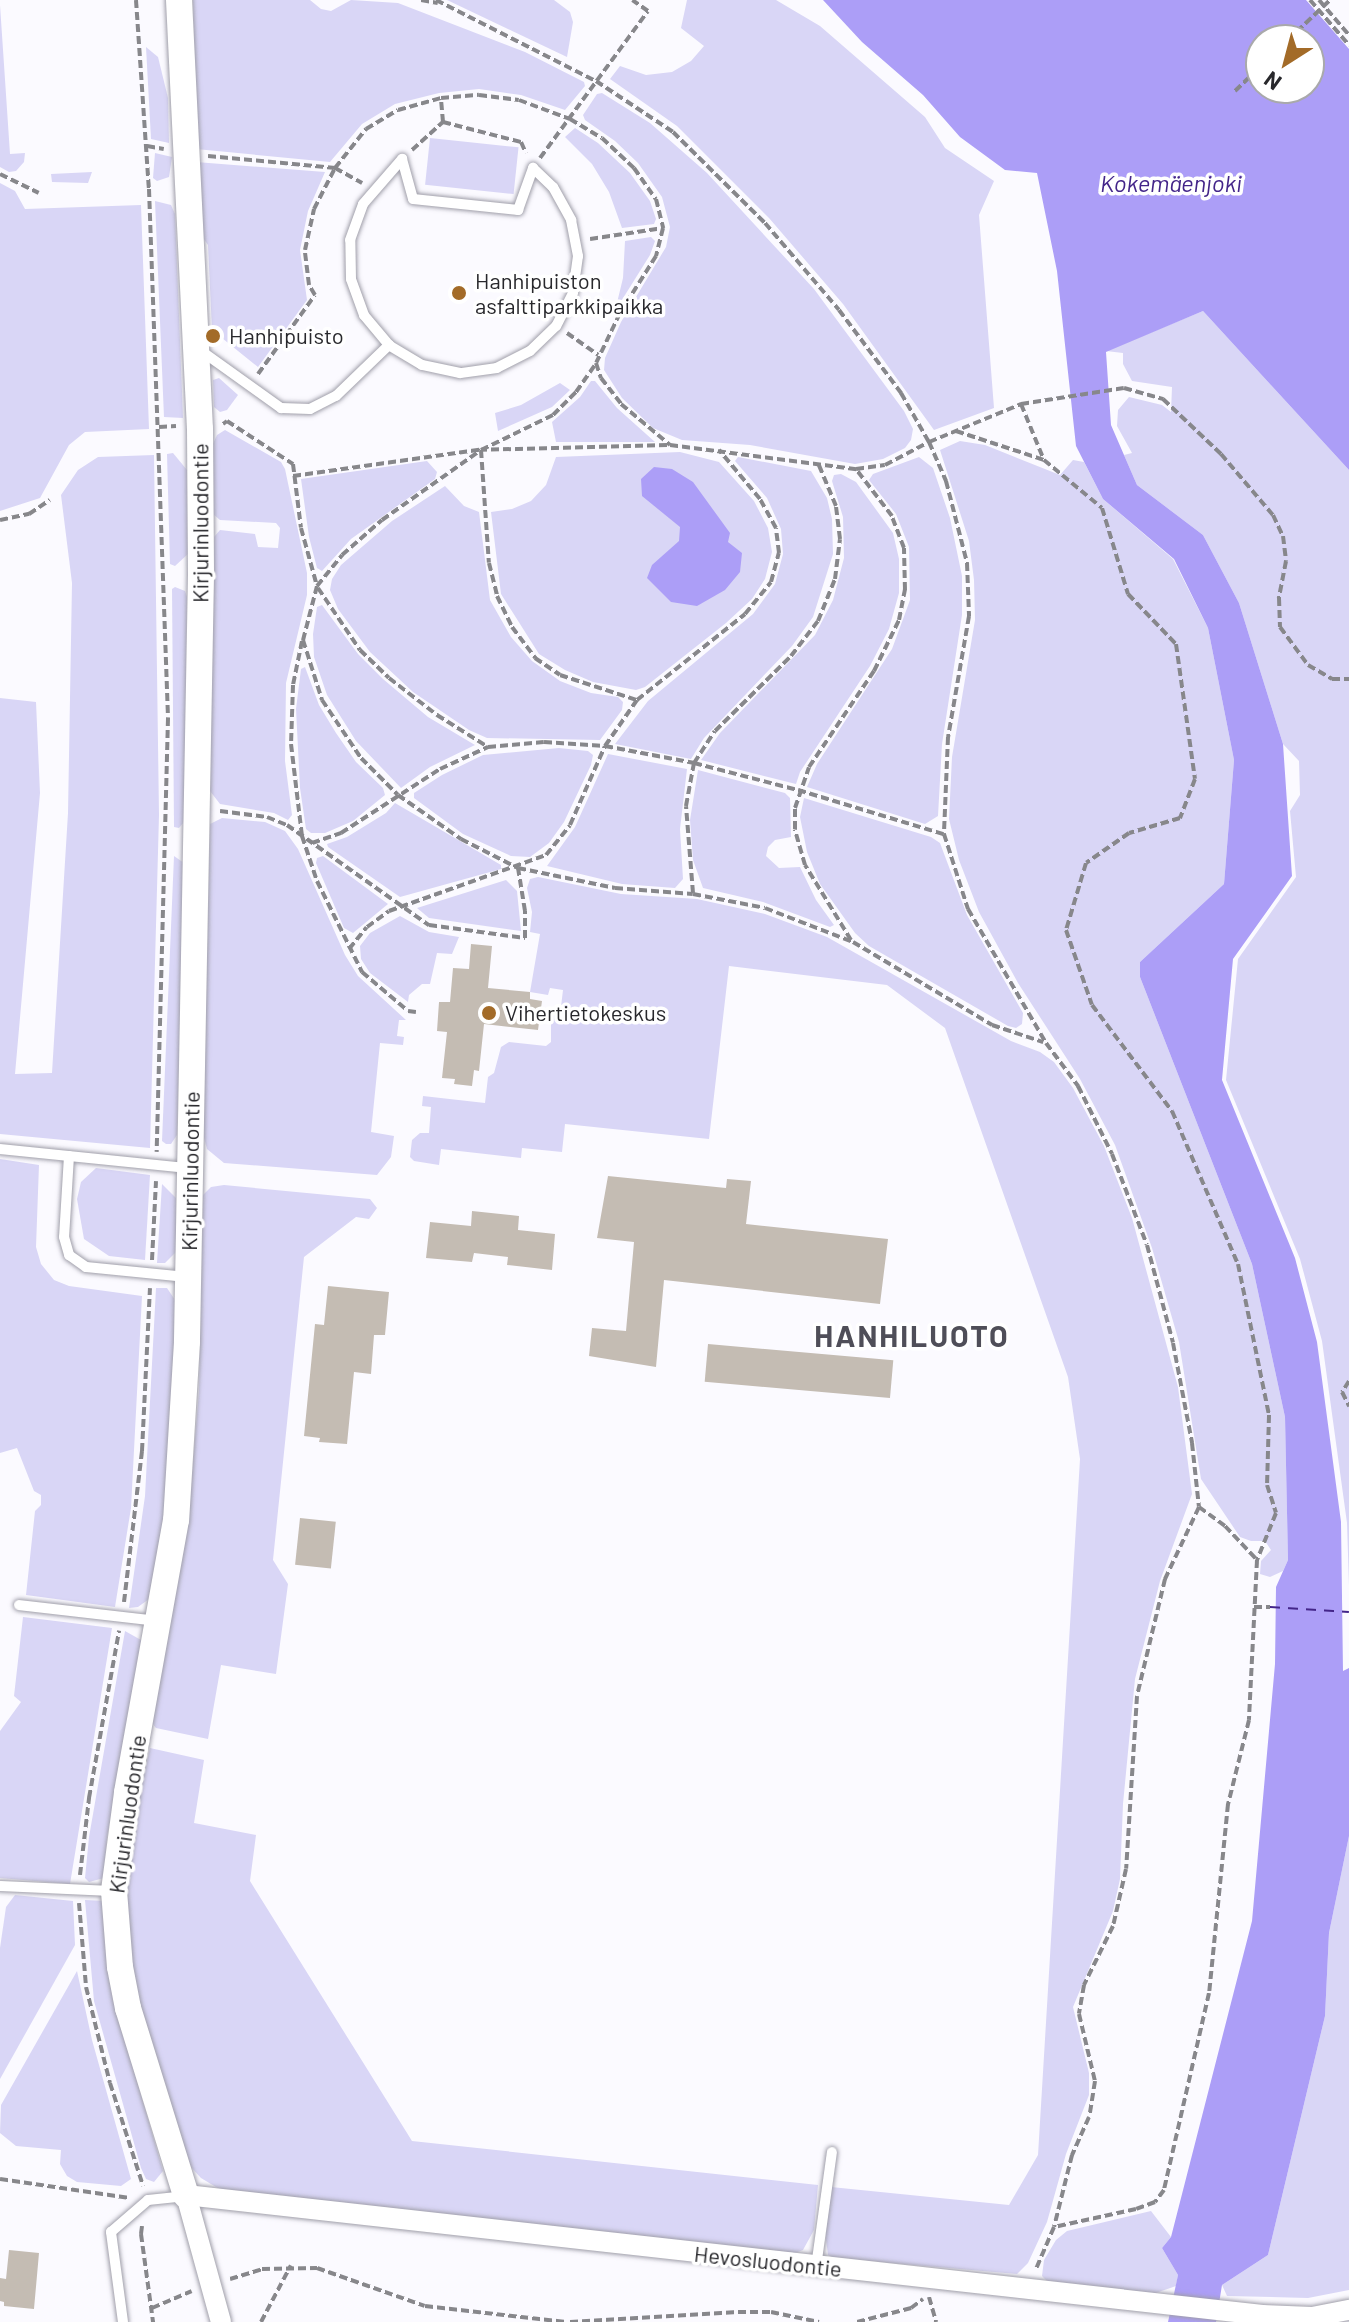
<!DOCTYPE html>
<meta charset="utf-8">
<style>
body{margin:0}
#map{position:relative;width:1349px;height:2322px;overflow:hidden;background:#fbfaff;font-family:Barlow,sans-serif}
div>[style]{position:absolute}
.green>*{inset:0;background:#d9d6f6;transform-origin:0 0}
.water>*{inset:0;background:#ac9ef7}
.ferry>*{height:2px;margin-top:-1px;transform-origin:0;background:repeating-linear-gradient(90deg,#432589 0 10px,transparent 0 18px)}
.building>*{inset:0;background:#c4bcb3;transform-origin:0 0}
.path>*{height:4px;margin-top:-2px;transform-origin:0;background:repeating-linear-gradient(90deg,#87878b 0 8px,transparent 0 12px)}
.roads{filter:drop-shadow(0 0 2px #a09faa) drop-shadow(0 0 2px #a09faa)}
.service>*{height:10px;margin:-5px;padding:0 5px;transform-origin:5px;border-radius:5px;background:#fff}
.minor>*{height:20px;margin:-10px;padding:0 10px;transform-origin:10px;border-radius:10px;background:#fff}
.tertiary>*{height:26px;margin:-13px;padding:0 13px;transform-origin:13px;border-radius:13px;background:#fff}
.dots>*{width:22px;height:22px;translate:-50% -50%;box-sizing:border-box;border:4px solid #fff;border-radius:50%}
span{translate:-50% -50%;white-space:nowrap;text-align:center;line-height:1.15;-webkit-text-stroke:7px #fff;paint-order:stroke}
.poi-label{font-size:22px;color:#28282c}
.left{translate:0 -50%;text-align:left}
.street-label{font-size:22px;color:#28282c}
.water-label{font-size:24px;color:#432589;font-style:italic}
.district-label{font-size:30px;color:#4f4e58;font-weight:700;letter-spacing:2px}
.north{position:absolute;left:1245px;top:24px;width:80px;height:80px;box-sizing:border-box;background:#fff;border:2px solid #a9a9ab;border-radius:50%;rotate:216deg;font-size:22px;font-weight:700;line-height:32px;text-align:center;color:#28282c}
.north::after{content:'';display:block;margin:auto;width:28px;height:36px;background:#a36b28;clip-path:polygon(50% 0,100% 100%,50% 72%,0 100%)}
</style>
<div id="map">
<div class="green">
<i style="clip-path:polygon(193px 0,310px 0,321px 9px,331px 11px,351px 0,398px 3px,525px 52px,584px 82px,585px 86px,565px 110px,521px 95px,479px 89px,439px 93px,395px 104px,362px 124px,330px 162px,196px 149px)"></i>
<i style="clip-path:polygon(447px 0,554px 0,570px 12px,573px 22px,567px 57px)"></i>
<i style="clip-path:polygon(687px 0,776px 0,820px 26px,925px 117px,945px 148px,994px 181px,979px 215px,994px 408px,934px 430px,843px 304px,769px 218px,677px 126px,610px 79px,620px 66px,646px 75px,672px 72px,691px 61px,704px 46px,681px 28px)"></i>
<i style="clip-path:polygon(0 5px,10px 154px,25px 153px,24px 162px,16px 171px,9px 172px,0 167px)"></i>
<i style="clip-path:polygon(146px 47px,158px 57px,168px 98px,169px 143px,151px 139px)"></i>
<i style="clip-path:polygon(602px 93px,650px 123px,707px 173px,814px 289px,904px 411px,913px 429px,911px 440px,905px 448px,883px 459px,855px 464px,750px 445px,682px 440px,653px 428px,622px 398px,604px 370px,605px 358px,621px 322px,666px 247px,670px 227px,662px 197px,638px 163px,615px 141px,585px 120px,583px 115px,597px 94px)"></i>
<i style="clip-path:polygon(575px 128px,598px 143px,630px 173px,650px 201px,656px 219px,654px 224px,622px 228px,609px 192px,592px 164px,565px 137px)"></i>
<i style="left:430px;top:138px;width:89px;height:47px;rotate:6deg"></i>
<i style="clip-path:polygon(155px 153px,172px 157px,169px 177px,157px 181px,153px 178px)"></i>
<i style="clip-path:polygon(196px 162px,325px 172px,308px 211px,300px 250px,307px 300px,258px 367px,212px 330px,208px 245px,203px 238px)"></i>
<i style="clip-path:polygon(92px 172px,88px 183px,52px 182px,51px 174px)"></i>
<i style="clip-path:polygon(0 183px,15px 191px,25px 209px,141px 205px,149px 429px,85px 432px,69px 445px,40px 498px,0 511px)"></i>
<i style="clip-path:polygon(155px 201px,171px 205px,175px 214px,183px 418px,164px 417px)"></i>
<i style="clip-path:polygon(651px 237px,655px 241px,650px 255px,615px 311px,623px 278px,625px 241px)"></i>
<i style="clip-path:polygon(1203px 311px,1349px 470px,1349px 1586px,1347px 1523px,1322px 1341px,1300px 1259px,1226px 1080px,1238px 959px,1296px 877px,1290px 811px,1300px 795px,1299px 761px,1283px 744px,1239px 603px,1203px 535px,1137px 485px,1124px 455px,1132px 453px,1117px 426px,1118px 410px,1129px 397px,1162px 405px,1171px 412px,1172px 387px,1132px 381px,1123px 364px,1123px 353px,1106px 351px)"></i>
<i style="clip-path:polygon(219px 378px,238px 395px,227px 410px,220px 412px,214px 407px,213px 380px)"></i>
<i style="clip-path:polygon(591px 381px,595px 381px,617px 408px,655px 442px,556px 442px,552px 422px,580px 397px)"></i>
<i style="clip-path:polygon(560px 383px,570px 390px,552px 407px,498px 431px,495px 413px,521px 405px)"></i>
<i style="clip-path:polygon(225px 430px,281px 462px,285px 469px,307px 573px,307px 595px,286px 683px,285px 761px,292px 815px,288px 820px,274px 813px,220px 804px,210px 791px,214px 537px,220px 530px,255px 534px,258px 547px,278px 548px,280px 528px,276px 523px,220px 520px,213px 514px,212px 446px,217px 435px)"></i>
<i style="clip-path:polygon(960px 441px,985px 445px,1060px 475px,1073px 460px,1084px 462px,1103px 499px,1173px 559px,1208px 628px,1234px 760px,1224px 884px,1140px 962px,1140px 977px,1252px 1264px,1285px 1417px,1288px 1560px,1283px 1571px,1270px 1577px,1260px 1574px,1261px 1561px,1271px 1550px,1265px 1541px,1251px 1541px,1240px 1537px,1201px 1479px,1179px 1342px,1152px 1248px,1115px 1145px,1080px 1079px,1018px 983px,979px 912px,959px 860px,949px 819px,952px 757px,975px 620px,974px 580px,969px 541px,940px 450px)"></i>
<i style="clip-path:polygon(680px 452px,719px 462px,754px 501px,768px 528px,772px 552px,765px 579px,752px 599px,726px 623px,645px 687px,636px 690px,593px 682px,565px 670px,539px 654px,501px 594px,491px 512px,512px 509px,531px 501px,546px 485px,556px 457px)"></i>
<i style="clip-path:polygon(173px 453px,187px 470px,188px 554px,175px 566px,170px 564px,167px 454px)"></i>
<i style="clip-path:polygon(154px 455px,159px 815px,150px 1148px,0 1134px,0 698px,36px 702px,40px 793px,15px 1074px,52px 1073px,68px 813px,72px 583px,61px 495px,78px 470px,98px 457px)"></i>
<i style="clip-path:polygon(738px 457px,811px 471px,827px 498px,832px 519px,833px 554px,813px 617px,792px 646px,704px 738px,691px 759px,615px 744px,648px 701px,753px 614px,775px 584px,783px 554px,781px 529px,767px 498px,735px 461px)"></i>
<i style="clip-path:polygon(919px 457px,933px 468px,950px 518px,962px 576px,962px 615px,942px 744px,938px 816px,925px 824px,807px 787px,817px 764px,892px 649px,910px 600px,909px 547px,896px 514px,869px 480px,873px 474px)"></i>
<i style="clip-path:polygon(427px 461px,437px 472px,435px 479px,351px 539px,322px 571px,317px 568px,309px 537px,301px 479px)"></i>
<i style="clip-path:polygon(841px 474px,856px 482px,893px 533px,899px 559px,899px 593px,889px 629px,870px 666px,800px 772px,796px 784px,701px 760px,720px 733px,815px 635px,833px 600px,844px 558px,843px 517px,832px 481px,834px 475px)"></i>
<i style="clip-path:polygon(445px 486px,464px 506px,479px 512px,490px 600px,511px 637px,532px 661px,560px 681px,591px 693px,618px 697px,623px 702px,622px 710px,600px 740px,487px 738px,469px 730px,413px 692px,370px 652px,338px 609px,330px 590px,332px 579px,341px 565px,392px 521px)"></i>
<i style="clip-path:polygon(175px 587px,185px 591px,187px 597px,184px 822px,179px 828px,174px 827px,172px 589px)"></i>
<i style="clip-path:polygon(322px 605px,358px 654px,383px 679px,428px 717px,475px 745px,430px 767px,401px 788px,356px 741px,327px 695px,314px 657px,313px 634px,317px 607px)"></i>
<i style="clip-path:polygon(305px 667px,319px 705px,336px 733px,356px 762px,383px 788px,385px 795px,353px 821px,325px 833px,311px 833px,306px 829px,300px 788px,296px 709px,301px 669px)"></i>
<i style="clip-path:polygon(559px 748px,588px 751px,593px 755px,591px 765px,564px 822px,549px 843px,530px 857px,511px 856px,463px 834px,414px 798px,414px 793px,442px 775px,483px 755px)"></i>
<i style="clip-path:polygon(608px 754px,687px 769px,680px 829px,683px 879px,675px 888px,622px 884px,547px 866px,575px 827px)"></i>
<i style="clip-path:polygon(698px 770px,785px 793px,790px 798px,791px 837px,775px 840px,768px 847px,766px 856px,779px 868px,800px 867px,816px 900px,834px 925px,830px 927px,763px 902px,703px 888px,693px 860px,690px 820px)"></i>
<i style="clip-path:polygon(804px 798px,931px 837px,940px 843px,967px 915px,1023px 1013px,1022px 1024px,1016px 1028px,1008px 1026px,869px 946px,855px 933px,820px 884px,807px 852px,800px 817px)"></i>
<i style="clip-path:polygon(395px 803px,501px 865px,501px 869px,400px 897px,328px 847px,327px 844px,347px 837px,386px 813px)"></i>
<i style="clip-path:polygon(222px 818px,265px 822px,285px 831px,298px 849px,345px 955px,358px 976px,406px 1020px,399px 1020px,397px 1036px,404px 1037px,403px 1045px,380px 1043px,371px 1132px,394px 1136px,391px 1157px,377px 1175px,224px 1163px,207px 1149px,203px 1134px,210px 824px)"></i>
<i style="clip-path:polygon(174px 856px,184px 863px,177px 1135px,171px 1144px,166px 1144px,162px 1141px)"></i>
<i style="clip-path:polygon(323px 856px,388px 904px,353px 933px,344px 928px,316px 863px,317px 858px)"></i>
<i style="clip-path:polygon(538px 877px,621px 894px,697px 899px,765px 914px,827px 937px,1011px 1041px,1040px 1052px,1054px 1062px,1073px 1088px,1104px 1146px,1132px 1218px,1178px 1387px,1192px 1494px,1160px 1581px,1135px 1679px,1123px 1804px,1120px 1879px,1113px 1911px,1073px 2007px,1089px 2073px,1089px 2095px,1066px 2154px,1047px 2222px,1028px 2263px,1017px 2274px,834px 2258px,828px 2255px,825px 2232px,831px 2187px,1009px 2205px,1038px 2155px,1080px 1459px,1068px 1377px,945px 1028px,887px 985px,729px 966px,709px 1139px,565px 1124px,562px 1152px,522px 1148px,521px 1158px,441px 1149px,439px 1165px,414px 1161px,410px 1157px,412px 1140px,420px 1133px,429px 1133px,431px 1107px,422px 1106px,423px 1096px,485px 1103px,488px 1077px,494px 1073px,501px 1047px,509px 1042px,546px 1046px,551px 1042px,551px 1014px,560px 1015px,563px 990px,550px 988px,548px 995px,530px 992px,540px 934px,530px 932px,532px 912px,527px 888px,530px 879px)"></i>
<i style="clip-path:polygon(506px 880px,517px 891px,521px 931px,429px 918px,417px 908px)"></i>
<i style="clip-path:polygon(400px 916px,429px 932px,459px 937px,452px 954px,437px 953px,430px 984px,422px 984px,409px 995px,408px 1002px,370px 973px,361px 959px,360px 946px,370px 933px)"></i>
<i style="clip-path:polygon(0 1159px,39px 1165px,36px 1247px,41px 1264px,54px 1280px,69px 1286px,142px 1296px,131px 1508px,115px 1607px,26px 1595px,35px 1511px,41px 1505px,41px 1495px,34px 1491px,17px 1448px,0 1453px)"></i>
<i style="clip-path:polygon(96px 1168px,150px 1175px,145px 1260px,109px 1256px,84px 1239px,77px 1199px,81px 1182px)"></i>
<i style="clip-path:polygon(162px 1184px,176px 1198px,176px 1252px,165px 1263px,157px 1263px)"></i>
<i style="clip-path:polygon(224px 1185px,370px 1199px,377px 1208px,369px 1219px,356px 1217px,304px 1257px,273px 1560px,288px 1584px,276px 1674px,221px 1665px,208px 1739px,156px 1728px,152px 1723px,191px 1486px,199px 1391px,203px 1195px,211px 1187px)"></i>
<i style="clip-path:polygon(156px 1288px,167px 1288px,175px 1300px,173px 1393px,164px 1516px,149px 1599px,138px 1607px,129px 1608px,145px 1496px)"></i>
<i style="clip-path:polygon(23px 1617px,112px 1628px,70px 1884px,0 1878px,0 1731px,21px 1702px,14px 1696px)"></i>
<i style="clip-path:polygon(125px 1631px,141px 1640px,144px 1646px,107px 1837px,104px 1878px,89px 1882px,85px 1878px,89px 1837px)"></i>
<i style="clip-path:polygon(150px 1748px,204px 1760px,194px 1823px,256px 1835px,250px 1881px,412px 2141px,818px 2185px,814px 2230px,803px 2250px,792px 2254px,221px 2190px,201px 2178px,189px 2165px,136px 1998px,126px 1908px,130px 1839px)"></i>
<i style="clip-path:polygon(1349px 1836px,1349px 2290px,1308px 2298px,1227px 2296px,1222px 2285px,1268px 2255px,1325px 2016px,1329px 1933px)"></i>
<i style="clip-path:polygon(15px 1895px,73px 1901px,75px 1945px,0 2079px,0 1948px,6px 1907px)"></i>
<i style="clip-path:polygon(85px 1900px,105px 1901px,120px 2022px,163px 2171px,154px 2182px,146px 2179px,141px 2168px,94px 2001px)"></i>
<i style="clip-path:polygon(77px 1971px,92px 2040px,131px 2179px,121px 2186px,77px 2182px,67px 2176px,60px 2164px,61px 2150px,16px 2146px,0 2133px,1px 2105px)"></i>
<i style="clip-path:polygon(1151px 2211px,1171px 2237px,1162px 2248px,1178px 2275px,1176px 2286px,1150px 2295px,1047px 2281px,1042px 2276px,1044px 2260px,1056px 2240px,1067px 2231px)"></i>
</div>
<div class="water">
<i style="clip-path:polygon(evenodd,823px 0,1306px 0,1349px 49px,1349px 470px,1203px 311px,1106px 352px,1111px 425px,1137px 485px,1203px 535px,1239px 603px,1283px 744px,1292px 876px,1233px 959px,1222px 1080px,1295px 1258px,1317px 1342px,1341px 1522px,1343px 1671px,1349px 1668px,1349px 1836px,1329px 1933px,1325px 2016px,1268px 2255px,1222px 2285px,1216px 2322px,1168px 2322px,1178px 2275px,1162px 2248px,1171px 2237px,1252px 1921px,1275px 1664px,1276px 1587px,1288px 1560px,1285px 1417px,1252px 1264px,1140px 977px,1140px 962px,1224px 884px,1234px 760px,1208px 628px,1174px 559px,1103px 499px,1076px 446px,1057px 271px,1037px 173px,1005px 170px,960px 137px,923px 95px,862px 42px,823px 0,1261px 40px,1309px 40px,1309px 88px,1261px 88px,1261px 40px)"></i>
<i style="clip-path:polygon(654px 467px,672px 469px,693px 482px,730px 533px,728px 542px,742px 553px,740px 572px,725px 590px,697px 606px,671px 602px,647px 578px,652px 565px,679px 541px,680px 527px,642px 496px,641px 479px)"></i>
</div>
<div class="ferry">
<i style="left:1270px;top:1607px;width:79px;rotate:3.6deg"></i>
</div>
<div class="building">
<i style="clip-path:polygon(471px 944px,492px 946px,488px 988px,530px 992px,530px 999px,542px 1001px,538px 1030px,484px 1024px,479px 1071px,474px 1070px,472px 1086px,454px 1084px,455px 1079px,442px 1078px,447px 1032px,437px 1031px,439px 1002px,450px 1002px,453px 968px,469px 969px)"></i>
<i style="clip-path:polygon(608px 1176px,726px 1188px,727px 1179px,751px 1181px,746px 1224px,888px 1239px,880px 1304px,664px 1280px,656px 1367px,589px 1356px,592px 1328px,626px 1331px,634px 1242px,597px 1238px)"></i>
<i style="clip-path:polygon(472px 1211px,519px 1216px,518px 1230px,555px 1234px,552px 1270px,507px 1265px,508px 1257px,474px 1253px,472px 1262px,426px 1258px,430px 1222px,471px 1226px)"></i>
<i style="clip-path:polygon(328px 1286px,389px 1292px,385px 1335px,374px 1335px,371px 1374px,354px 1372px,347px 1444px,319px 1442px,320px 1438px,304px 1436px,315px 1324px,324px 1325px)"></i>
<i style="left:708px;top:1344px;width:186px;height:38px;rotate:5deg"></i>
<i style="left:300px;top:1518px;width:36px;height:47px;rotate:6deg"></i>
<i style="clip-path:polygon(9px 2250px,39px 2253px,34px 2309px,4px 2306px,4px 2302px,0 2301px,0 2278px,6px 2279px)"></i>
</div>
<div class="path">
<i style="left:136px;top:0;width:189px;rotate:86.1deg"></i>
<i style="left:149px;top:189px;width:529px;rotate:87.94deg"></i>
<i style="left:168px;top:718px;width:434px;rotate:91.5deg"></i>
<i style="left:421px;top:0;width:17px;rotate:10deg"></i>
<i style="left:436px;top:0;width:179px;rotate:26.9deg"></i>
<i style="left:596px;top:81px;width:92px;rotate:33.5deg"></i>
<i style="left:673px;top:132px;width:129px;rotate:44.7deg"></i>
<i style="left:765px;top:223px;width:114px;rotate:49.6deg"></i>
<i style="left:839px;top:310px;width:104px;rotate:53.2deg"></i>
<i style="left:901px;top:393px;width:56px;rotate:60.3deg"></i>
<i style="left:929px;top:442px;width:43px;rotate:66.4deg"></i>
<i style="left:946px;top:481px;width:85px;rotate:75.6deg"></i>
<i style="left:967px;top:563px;width:53px;rotate:87.8deg"></i>
<i style="left:969px;top:616px;width:123px;rotate:99.8deg"></i>
<i style="left:948px;top:737px;width:97px;rotate:92.4deg"></i>
<i style="left:944px;top:834px;width:79px;rotate:72.3deg"></i>
<i style="left:968px;top:909px;width:155px;rotate:59.8deg"></i>
<i style="left:1046px;top:1043px;width:54px;rotate:53.3deg"></i>
<i style="left:1078px;top:1086px;width:76px;rotate:63.4deg"></i>
<i style="left:1112px;top:1154px;width:97px;rotate:69deg"></i>
<i style="left:1147px;top:1245px;width:101px;rotate:75.1deg"></i>
<i style="left:1173px;top:1343px;width:102px;rotate:79.2deg"></i>
<i style="left:1192px;top:1443px;width:64px;rotate:83.8deg"></i>
<i style="left:1199px;top:1507px;width:80px;rotate:115.3deg"></i>
<i style="left:1165px;top:1579px;width:120px;rotate:103.5deg"></i>
<i style="left:1137px;top:1696px;width:173px;rotate:93.6deg"></i>
<i style="left:1126px;top:1869px;width:58px;rotate:102.8deg"></i>
<i style="left:1113px;top:1926px;width:66px;rotate:116.2deg"></i>
<i style="left:1084px;top:1985px;width:29px;rotate:100deg"></i>
<i style="left:1079px;top:2014px;width:69px;rotate:76.6deg"></i>
<i style="left:1095px;top:2081px;width:36px;rotate:99deg"></i>
<i style="left:1089px;top:2117px;width:42px;rotate:114.1deg"></i>
<i style="left:1072px;top:2155px;width:74px;rotate:104deg"></i>
<i style="left:1054px;top:2227px;width:46px;rotate:113.2deg"></i>
<i style="left:1310px;top:0;width:60px;rotate:49.1deg"></i>
<i style="left:1319px;top:0;width:46px;rotate:49.4deg"></i>
<i style="left:1288px;top:40px;width:58px;rotate:-43.6deg"></i>
<i style="left:1235px;top:91px;width:36px;rotate:-44deg"></i>
<i style="left:443px;top:122px;width:81px;rotate:14.4deg"></i>
<i style="left:521px;top:142px;width:12px;rotate:66deg"></i>
<i style="left:147px;top:146px;width:17px;rotate:10deg"></i>
<i style="left:412px;top:150px;width:42px;rotate:-42.1deg"></i>
<i style="left:443px;top:122px;width:24px;rotate:-95deg"></i>
<i style="left:208px;top:156px;width:128px;rotate:5.4deg"></i>
<i style="left:335px;top:168px;width:50px;rotate:-51.5deg"></i>
<i style="left:366px;top:129px;width:37px;rotate:-31deg"></i>
<i style="left:398px;top:110px;width:45px;rotate:-15.6deg"></i>
<i style="left:441px;top:98px;width:38px;rotate:-5deg"></i>
<i style="left:479px;top:95px;width:40px;rotate:7.1deg"></i>
<i style="left:519px;top:100px;width:54px;rotate:20.4deg"></i>
<i style="left:570px;top:119px;width:37px;rotate:31deg"></i>
<i style="left:602px;top:138px;width:44px;rotate:43.2deg"></i>
<i style="left:634px;top:168px;width:38px;rotate:55deg"></i>
<i style="left:656px;top:199px;width:30px;rotate:76deg"></i>
<i style="left:663px;top:228px;width:29px;rotate:104deg"></i>
<i style="left:656px;top:256px;width:67px;rotate:122.3deg"></i>
<i style="left:620px;top:313px;width:55px;rotate:115.6deg"></i>
<i style="left:596px;top:363px;width:16px;rotate:72deg"></i>
<i style="left:601px;top:378px;width:33px;rotate:52deg"></i>
<i style="left:621px;top:404px;width:64px;rotate:39.9deg"></i>
<i style="left:670px;top:445px;width:188px;rotate:7.4deg"></i>
<i style="left:856px;top:469px;width:29px;rotate:-8deg"></i>
<i style="left:885px;top:465px;width:50px;rotate:-27.6deg"></i>
<i style="left:929px;top:442px;width:100px;rotate:-22.4deg"></i>
<i style="left:1021px;top:404px;width:104px;rotate:-8.8deg"></i>
<i style="left:1124px;top:388px;width:41px;rotate:15.8deg"></i>
<i style="left:1163px;top:399px;width:80px;rotate:43.5deg"></i>
<i style="left:1221px;top:454px;width:80px;rotate:49.6deg"></i>
<i style="left:1273px;top:515px;width:23px;rotate:65deg"></i>
<i style="left:1283px;top:536px;width:25px;rotate:83deg"></i>
<i style="left:1286px;top:561px;width:38px;rotate:101deg"></i>
<i style="left:1279px;top:598px;width:29px;rotate:88deg"></i>
<i style="left:1280px;top:627px;width:47px;rotate:53.6deg"></i>
<i style="left:1308px;top:665px;width:28px;rotate:30deg"></i>
<i style="left:1332px;top:679px;width:17px"></i>
<i style="left:540px;top:158px;width:182px;rotate:-53.7deg"></i>
<i style="left:648px;top:11px;width:19px;rotate:-145deg"></i>
<i style="left:0;top:174px;width:43px;rotate:26deg"></i>
<i style="left:590px;top:239px;width:74px;rotate:-8.6deg"></i>
<i style="left:567px;top:333px;width:38px;rotate:35deg"></i>
<i style="left:258px;top:374px;width:97px;rotate:-54.2deg"></i>
<i style="left:315px;top:295px;width:12px;rotate:-121deg"></i>
<i style="left:309px;top:285px;width:35px;rotate:-97deg"></i>
<i style="left:305px;top:250px;width:42px;rotate:-77.6deg"></i>
<i style="left:314px;top:209px;width:46px;rotate:-62.9deg"></i>
<i style="left:335px;top:168px;width:31px;rotate:29deg"></i>
<i style="left:1021px;top:404px;width:61px;rotate:67.7deg"></i>
<i style="left:223px;top:424px;width:5px;rotate:-37deg"></i>
<i style="left:227px;top:421px;width:79px;rotate:33.1deg"></i>
<i style="left:293px;top:464px;width:64px;rotate:82.9deg"></i>
<i style="left:301px;top:528px;width:60px;rotate:74.6deg"></i>
<i style="left:317px;top:586px;width:40px;rotate:-51deg"></i>
<i style="left:342px;top:555px;width:53px;rotate:-41.2deg"></i>
<i style="left:382px;top:520px;width:121px;rotate:-35.3deg"></i>
<i style="left:481px;top:450px;width:80px;rotate:-25.9deg"></i>
<i style="left:553px;top:415px;width:33px;rotate:-45deg"></i>
<i style="left:576px;top:392px;width:35px;rotate:-55deg"></i>
<i style="left:159px;top:427px;width:17px;rotate:-3deg"></i>
<i style="left:956px;top:431px;width:93px;rotate:18.2deg"></i>
<i style="left:1044px;top:460px;width:75px;rotate:39.6deg"></i>
<i style="left:1102px;top:508px;width:90px;rotate:73.2deg"></i>
<i style="left:1128px;top:594px;width:69px;rotate:46.2deg"></i>
<i style="left:1176px;top:644px;width:136px;rotate:82deg"></i>
<i style="left:1195px;top:779px;width:42px;rotate:111deg"></i>
<i style="left:1180px;top:818px;width:53px;rotate:163.6deg"></i>
<i style="left:1129px;top:833px;width:52px;rotate:145.1deg"></i>
<i style="left:1086px;top:863px;width:70px;rotate:106.6deg"></i>
<i style="left:1066px;top:930px;width:79px;rotate:70.9deg"></i>
<i style="left:1092px;top:1005px;width:133px;rotate:53deg"></i>
<i style="left:1172px;top:1111px;width:167px;rotate:66.7deg"></i>
<i style="left:1238px;top:1264px;width:154px;rotate:78.4deg"></i>
<i style="left:1269px;top:1415px;width:70px;rotate:91.6deg"></i>
<i style="left:1267px;top:1485px;width:29px;rotate:72deg"></i>
<i style="left:1276px;top:1513px;width:51px;rotate:112deg"></i>
<i style="left:1257px;top:1560px;width:160px;rotate:92.9deg"></i>
<i style="left:1249px;top:1720px;width:87px;rotate:104deg"></i>
<i style="left:1228px;top:1804px;width:190px;rotate:95.7deg"></i>
<i style="left:1209px;top:1993px;width:202px;rotate:102.9deg"></i>
<i style="left:1164px;top:2190px;width:15px;rotate:127deg"></i>
<i style="left:1155px;top:2202px;width:20px;rotate:160deg"></i>
<i style="left:1136px;top:2209px;width:84px;rotate:167.6deg"></i>
<i style="left:667px;top:445px;width:186px;rotate:178.5deg"></i>
<i style="left:481px;top:450px;width:113px;rotate:86deg"></i>
<i style="left:489px;top:563px;width:34px;rotate:76deg"></i>
<i style="left:497px;top:596px;width:34px;rotate:64deg"></i>
<i style="left:512px;top:627px;width:39px;rotate:53deg"></i>
<i style="left:535px;top:658px;width:30px;rotate:34deg"></i>
<i style="left:560px;top:675px;width:81px;rotate:18deg"></i>
<i style="left:637px;top:700px;width:138px;rotate:-38.5deg"></i>
<i style="left:745px;top:614px;width:41px;rotate:-50.9deg"></i>
<i style="left:771px;top:582px;width:30px;rotate:-75deg"></i>
<i style="left:779px;top:553px;width:25px;rotate:-97deg"></i>
<i style="left:776px;top:528px;width:33px;rotate:-119deg"></i>
<i style="left:760px;top:499px;width:64px;rotate:-129.9deg"></i>
<i style="left:293px;top:476px;width:188px;rotate:-8deg"></i>
<i style="left:0;top:520px;width:30px;rotate:-12deg"></i>
<i style="left:29px;top:514px;width:25px;rotate:-34deg"></i>
<i style="left:317px;top:586px;width:56px;rotate:104.5deg"></i>
<i style="left:303px;top:640px;width:63px;rotate:72.4deg"></i>
<i style="left:322px;top:700px;width:70px;rotate:56.1deg"></i>
<i style="left:361px;top:758px;width:52px;rotate:45deg"></i>
<i style="left:398px;top:795px;width:77px;rotate:34.9deg"></i>
<i style="left:461px;top:839px;width:64px;rotate:27deg"></i>
<i style="left:518px;top:868px;width:99px;rotate:11.7deg"></i>
<i style="left:615px;top:888px;width:78px;rotate:4.4deg"></i>
<i style="left:693px;top:894px;width:73px;rotate:11deg"></i>
<i style="left:765px;top:908px;width:94px;rotate:21.1deg"></i>
<i style="left:853px;top:942px;width:162px;rotate:30.8deg"></i>
<i style="left:992px;top:1025px;width:54px;rotate:18.4deg"></i>
<i style="left:318px;top:588px;width:75px;rotate:55.9deg"></i>
<i style="left:360px;top:650px;width:40px;rotate:44deg"></i>
<i style="left:389px;top:678px;width:61px;rotate:37.6deg"></i>
<i style="left:437px;top:715px;width:60px;rotate:32.1deg"></i>
<i style="left:488px;top:747px;width:56px;rotate:-5.1deg"></i>
<i style="left:544px;top:742px;width:61px;rotate:3.8deg"></i>
<i style="left:605px;top:746px;width:91px;rotate:10.8deg"></i>
<i style="left:694px;top:763px;width:107px;rotate:14.6deg"></i>
<i style="left:798px;top:790px;width:152px;rotate:16.9deg"></i>
<i style="left:302px;top:641px;width:45px;rotate:101.6deg"></i>
<i style="left:293px;top:685px;width:59px;rotate:91.9deg"></i>
<i style="left:291px;top:744px;width:93px;rotate:83.2deg"></i>
<i style="left:302px;top:836px;width:47px;rotate:71.6deg"></i>
<i style="left:317px;top:881px;width:102px;rotate:63.7deg"></i>
<i style="left:362px;top:972px;width:60px;rotate:40.3deg"></i>
<i style="left:408px;top:1011px;width:8px;rotate:7deg"></i>
<i style="left:220px;top:811px;width:47px;rotate:7.3deg"></i>
<i style="left:267px;top:817px;width:22px;rotate:22deg"></i>
<i style="left:287px;top:825px;width:174px;rotate:35.2deg"></i>
<i style="left:429px;top:925px;width:97px;rotate:7.7deg"></i>
<i style="left:525px;top:938px;width:27px;rotate:-90deg"></i>
<i style="left:525px;top:911px;width:44px;rotate:-99.2deg"></i>
<i style="left:312px;top:843px;width:31px;rotate:-19deg"></i>
<i style="left:341px;top:833px;width:118px;rotate:-32.9deg"></i>
<i style="left:440px;top:769px;width:53px;rotate:-24.6deg"></i>
<i style="left:693px;top:893px;width:87px;rotate:-94.6deg"></i>
<i style="left:686px;top:806px;width:44px;rotate:-79.5deg"></i>
<i style="left:694px;top:763px;width:38px;rotate:-57deg"></i>
<i style="left:715px;top:731px;width:107px;rotate:-44.6deg"></i>
<i style="left:791px;top:656px;width:44px;rotate:-52.4deg"></i>
<i style="left:818px;top:621px;width:45px;rotate:-68deg"></i>
<i style="left:835px;top:579px;width:40px;rotate:-82.9deg"></i>
<i style="left:840px;top:539px;width:33px;rotate:-97deg"></i>
<i style="left:836px;top:506px;width:47px;rotate:-112.7deg"></i>
<i style="left:851px;top:940px;width:88px;rotate:-121.5deg"></i>
<i style="left:805px;top:865px;width:37px;rotate:-106deg"></i>
<i style="left:795px;top:829px;width:21px;rotate:-90deg"></i>
<i style="left:795px;top:808px;width:43px;rotate:-71.1deg"></i>
<i style="left:809px;top:767px;width:116px;rotate:-55.9deg"></i>
<i style="left:874px;top:671px;width:57px;rotate:-63.9deg"></i>
<i style="left:899px;top:620px;width:31px;rotate:-79deg"></i>
<i style="left:905px;top:590px;width:42px;rotate:-91.4deg"></i>
<i style="left:904px;top:548px;width:34px;rotate:-111deg"></i>
<i style="left:892px;top:516px;width:59px;rotate:-127.5deg"></i>
<i style="left:349px;top:949px;width:28px;rotate:-51deg"></i>
<i style="left:367px;top:927px;width:27px;rotate:-36deg"></i>
<i style="left:389px;top:911px;width:167px;rotate:-19.6deg"></i>
<i style="left:546px;top:855px;width:38px;rotate:-51deg"></i>
<i style="left:570px;top:825px;width:86px;rotate:-66.1deg"></i>
<i style="left:605px;top:746px;width:56px;rotate:-55.2deg"></i>
<i style="left:152px;top:1260px;width:79px;rotate:-87.1deg"></i>
<i style="left:1349px;top:1381px;width:13px;rotate:122deg"></i>
<i style="left:1342px;top:1392px;width:16px;rotate:63deg"></i>
<i style="left:1199px;top:1507px;width:32px;rotate:36deg"></i>
<i style="left:1225px;top:1526px;width:47px;rotate:46.7deg"></i>
<i style="left:124px;top:1602px;width:152px;rotate:-83.2deg"></i>
<i style="left:142px;top:1451px;width:163px;rotate:-87.2deg"></i>
<i style="left:1254px;top:1607px;width:16px"></i>
<i style="left:80px;top:1875px;width:78px;rotate:-83.3deg"></i>
<i style="left:89px;top:1798px;width:170px;rotate:-79.8deg"></i>
<i style="left:79px;top:1903px;width:84px;rotate:85.2deg"></i>
<i style="left:86px;top:1987px;width:99px;rotate:76deg"></i>
<i style="left:110px;top:2083px;width:108px;rotate:72.2deg"></i>
<i style="left:0;top:2179px;width:131px;rotate:8.3deg"></i>
<i style="left:142px;top:2226px;width:8px;rotate:97deg"></i>
<i style="left:141px;top:2234px;width:89px;rotate:82.2deg"></i>
<i style="left:230px;top:2279px;width:34px;rotate:-17deg"></i>
<i style="left:262px;top:2269px;width:55px;rotate:-1deg"></i>
<i style="left:317px;top:2268px;width:114px;rotate:19.4deg"></i>
<i style="left:425px;top:2306px;width:142px;rotate:6.5deg"></i>
<i style="left:929px;top:2297px;width:26px;rotate:74deg"></i>
<i style="left:152px;top:2308px;width:43px;rotate:-23deg"></i>
<i style="left:261px;top:2322px;width:64px;rotate:-62.2deg"></i>
<i style="left:570px;top:2322px;width:168px;rotate:-3.4deg"></i>
<i style="left:738px;top:2312px;width:33px"></i>
<i style="left:771px;top:2312px;width:49px;rotate:11.8deg"></i>
<i style="left:857px;top:2322px;width:56px;rotate:-14.5deg"></i>
<i style="left:911px;top:2308px;width:15px;rotate:-37deg"></i>
</div>
<div class="roads">
<div class="service">
<i style="left:402px;top:159px;width:41px;rotate:74.6deg"></i>
<i style="left:413px;top:199px;width:106px;rotate:6deg"></i>
<i style="left:518px;top:210px;width:45px;rotate:-70.3deg"></i>
<i style="left:533px;top:168px;width:28px;rotate:44deg"></i>
<i style="left:553px;top:187px;width:38px;rotate:61deg"></i>
<i style="left:571px;top:220px;width:37px;rotate:79deg"></i>
<i style="left:578px;top:256px;width:37px;rotate:98deg"></i>
<i style="left:573px;top:293px;width:37px;rotate:117deg"></i>
<i style="left:556px;top:326px;width:36px;rotate:136deg"></i>
<i style="left:530px;top:351px;width:37px;rotate:153deg"></i>
<i style="left:497px;top:368px;width:37px;rotate:172deg"></i>
<i style="left:460px;top:373px;width:39px;rotate:-168deg"></i>
<i style="left:422px;top:365px;width:39px;rotate:-149deg"></i>
<i style="left:389px;top:345px;width:39px;rotate:-130deg"></i>
<i style="left:364px;top:315px;width:38px;rotate:-110deg"></i>
<i style="left:351px;top:279px;width:39px;rotate:-91deg"></i>
<i style="left:350px;top:240px;width:38px;rotate:-70deg"></i>
<i style="left:363px;top:204px;width:60px;rotate:-49.1deg"></i>
<i style="left:200px;top:350px;width:100px;rotate:35.6deg"></i>
<i style="left:281px;top:408px;width:29px;rotate:2deg"></i>
<i style="left:310px;top:409px;width:29px;rotate:-27deg"></i>
<i style="left:336px;top:396px;width:74px;rotate:-43.9deg"></i>
<i style="left:0;top:1149px;width:189px;rotate:5.8deg"></i>
<i style="left:69px;top:1156px;width:81px;rotate:93.5deg"></i>
<i style="left:64px;top:1237px;width:19px;rotate:74deg"></i>
<i style="left:69px;top:1255px;width:21px;rotate:35deg"></i>
<i style="left:86px;top:1267px;width:101px;rotate:5.7deg"></i>
<i style="left:19px;top:1605px;width:139px;rotate:6.6deg"></i>
<i style="left:0;top:1886px;width:112px;rotate:2.6deg"></i>
<i style="left:816px;top:2267px;width:116px;rotate:-82.1deg"></i>
<i style="left:123px;top:2322px;width:91px;rotate:-97.6deg"></i>
<i style="left:111px;top:2232px;width:49px;rotate:-40.9deg"></i>
<i style="left:148px;top:2200px;width:36px;rotate:-6deg"></i>
</div>
<div class="minor">
<i style="left:221px;top:2322px;width:132px;rotate:-105.4deg"></i>
<i style="left:186px;top:2195px;width:1083px;rotate:6.36deg"></i>
<i style="left:1262px;top:2315px;width:50px;rotate:2.3deg"></i>
<i style="left:1312px;top:2317px;width:38px;rotate:-11deg"></i>
</div>
<div class="tertiary">
<i style="left:179px;top:0;width:430px;rotate:87.2deg"></i>
<i style="left:200px;top:429px;width:146px;rotate:89.6deg"></i>
<i style="left:201px;top:575px;width:767px;rotate:91.05deg"></i>
<i style="left:187px;top:1342px;width:178px;rotate:93.5deg"></i>
<i style="left:176px;top:1520px;width:277px;rotate:100.2deg"></i>
<i style="left:127px;top:1793px;width:99px;rotate:97.6deg"></i>
<i style="left:114px;top:1891px;width:76px;rotate:85.5deg"></i>
<i style="left:120px;top:1967px;width:42px;rotate:79deg"></i>
<i style="left:128px;top:2008px;width:196px;rotate:72.8deg"></i>
</div>
</div>
<div class="dots">
<i style="left:459px;top:293px;background:#a36b28"></i>
<i style="left:213px;top:336px;background:#a36b28"></i>
<i style="left:489px;top:1013px;background:#a36b28"></i>
</div>
<div class="poi-label">
<span class="left" style="left:475px;top:293px">Hanhipuiston<br>asfalttiparkkipaikka</span>
<span class="left" style="left:229px;top:336px">Hanhipuisto</span>
<span class="left" style="left:505px;top:1013px">Vihertietokeskus</span>
</div>
<div class="street-label">
<span style="left:200px;top:523px;rotate:-90deg">Kirjurinluodontie</span>
<span style="left:190px;top:1171px;rotate:-89deg">Kirjurinluodontie</span>
<span style="left:127px;top:1814px;rotate:-82deg">Kirjurinluodontie</span>
<span style="left:768px;top:2261px;rotate:6deg">Hevosluodontie</span>
</div>
<div class="water-label">
<span style="left:1171px;top:183px">Kokemäenjoki</span>
</div>
<div class="district-label">
<span style="left:912px;top:1335px">HANHILUOTO</span>
</div>
<div class="north">N</div>
</div>
